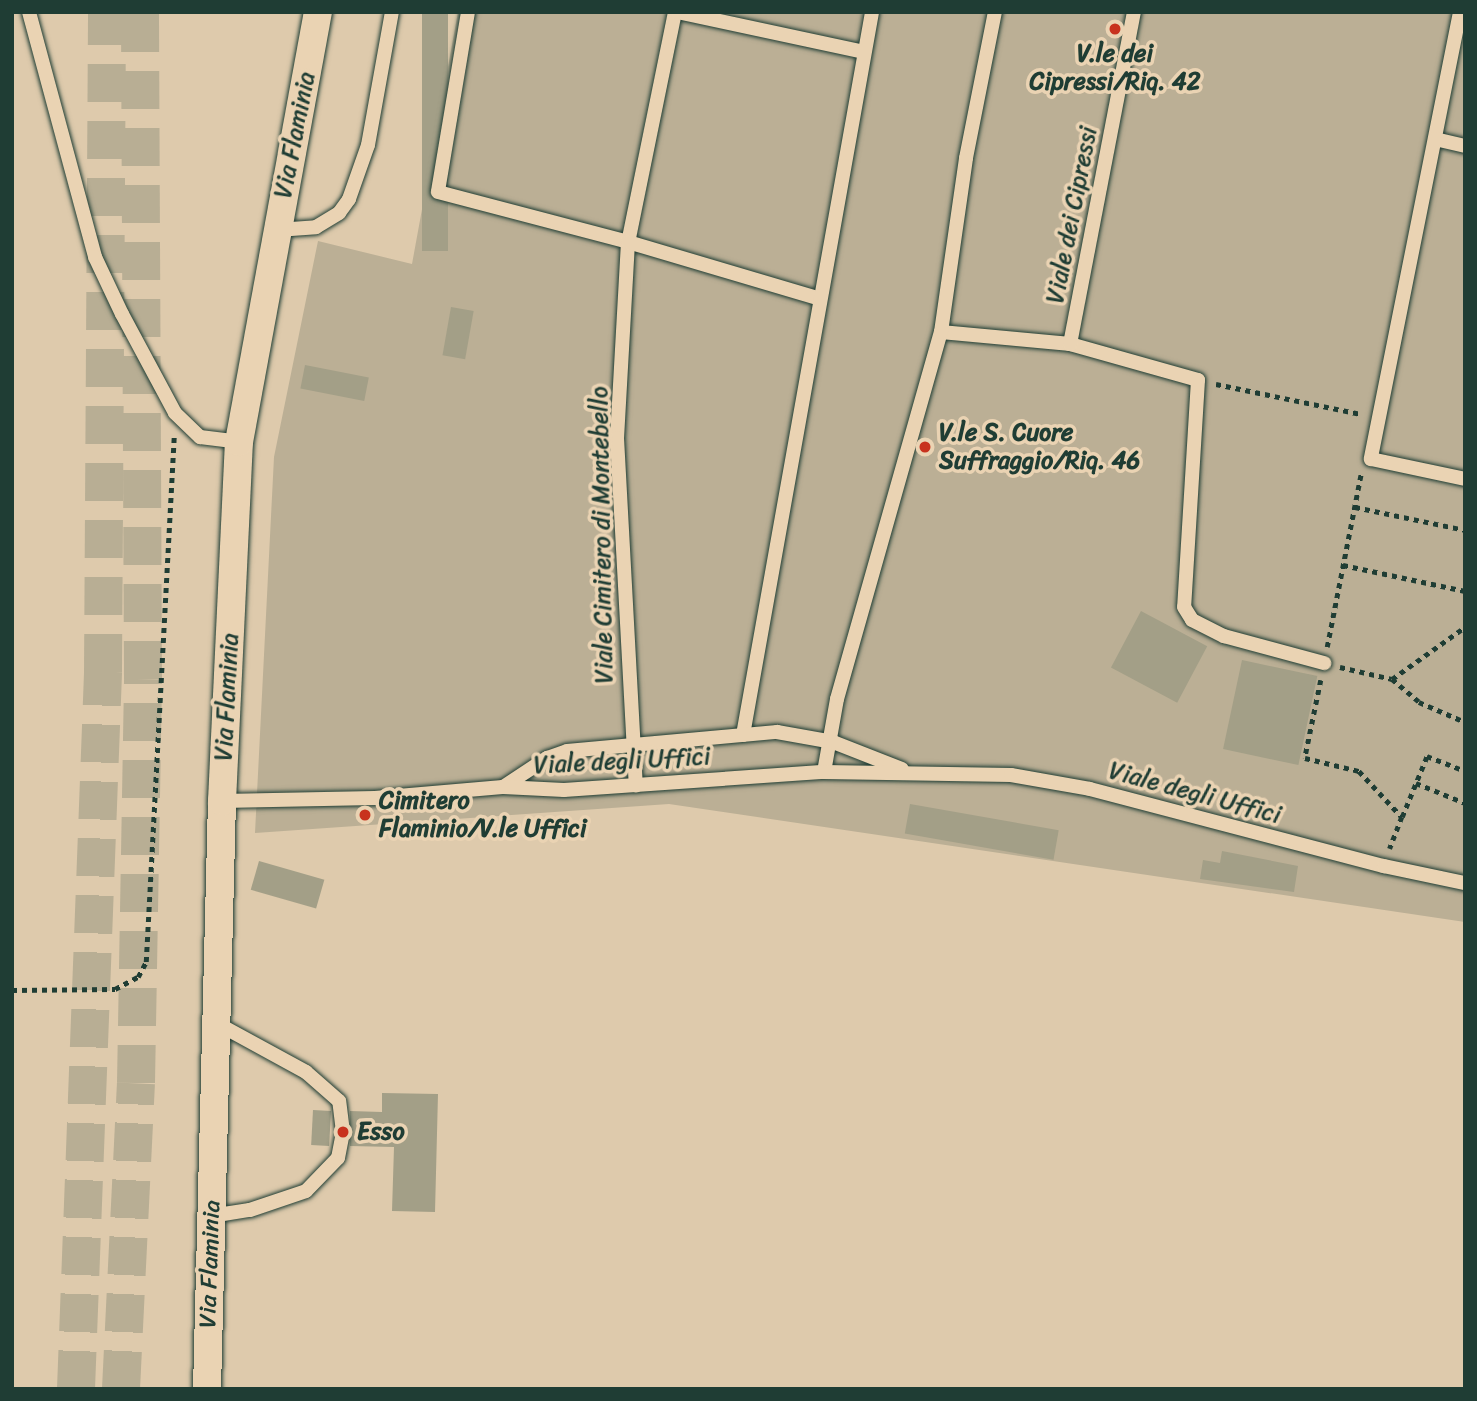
<!DOCTYPE html>
<style>
body{margin:0}
#map{position:relative;width:1477px;height:1401px;overflow:hidden;background:#decaac;font-family:Sriracha,sans-serif}
div>[style]{position:absolute}
.green>*{inset:0;background:#bbaf95}
.building>*{inset:0;background:#a39f87;transform-origin:0 0}
.highway-tunnel>*{height:38px;margin-top:-19px;transform-origin:0;background:repeating-linear-gradient(90deg,#b8ae94 0 38px,transparent 0 57px)}
.path>*{height:4.5px;margin-top:-2.25px;transform-origin:0;background:repeating-linear-gradient(90deg,#1f3d34 0 5px,transparent 0 10px)}
.roads{filter:drop-shadow(0 0 2px #1f3d34) drop-shadow(0 0 2px #1f3d34)}
.lane>*{height:14px;margin:-7px;padding:0 7px;transform-origin:7px;border-radius:7px;background:#ead3b3}
.street>*{height:28px;margin:-14px;padding:0 14px;transform-origin:14px;border-radius:14px;background:#ead3b3}
.dots>*{width:19px;height:19px;translate:-50% -50%;box-sizing:border-box;border:4px solid #ead3b3;border-radius:50%}
span{translate:-50% -50%;white-space:nowrap;text-align:center;line-height:1.15;-webkit-text-stroke:7px #ead3b3;paint-order:stroke}
.poi-label{font-size:24px;color:#1f3d34;font-weight:700}
.left{translate:0 -50%;text-align:left}
.street-label{font-size:24px;color:#1f3d34}
.frame{position:absolute;inset:0;border:14px solid #1f3d34;pointer-events:none}
</style>
<div id="map">
<div class="green">
<i style="clip-path:polygon(458px 12px,1465px 12px,1465px 922px,669px 804px,255px 833px,274px 457px,318px 241px,412px 264px)"></i>
</div>
<div class="building">
<i style="left:422px;top:12px;width:26px;height:239px"></i>
<i style="left:451px;top:307px;width:23px;height:49px;rotate:10deg"></i>
<i style="left:305px;top:365px;width:65px;height:24px;rotate:11deg"></i>
<i style="left:1141px;top:611px;width:75px;height:64px;rotate:28deg"></i>
<i style="left:1242px;top:660px;width:77px;height:91px;rotate:12deg"></i>
<i style="left:910px;top:804px;width:151px;height:30px;rotate:10deg"></i>
<i style="clip-path:polygon(1222px 851px,1298px 866px,1294px 892px,1200px 879px,1203px 860px,1220px 863px)"></i>
<i style="left:259px;top:861px;width:68px;height:30px;rotate:16deg"></i>
<i style="clip-path:polygon(382px 1093px,438px 1094px,435px 1212px,392px 1211px,394px 1147px,350px 1146px,350px 1111px,382px 1112px)"></i>
<i style="left:313px;top:1110px;width:18px;height:35px;rotate:3deg"></i>
</div>
<div class="highway-tunnel">
<i style="left:76px;top:1389px;width:718px;rotate:-87.84deg"></i>
<i style="left:103px;top:672px;width:660px;rotate:-89.65deg"></i>
<i style="left:121px;top:1389px;width:306px;rotate:-87.2deg"></i>
<i style="left:136px;top:1083px;width:404px;rotate:-89deg"></i>
<i style="left:143px;top:679px;width:667px;rotate:-90.26deg"></i>
</div>
<div class="path">
<i style="left:1216px;top:384px;width:148px;rotate:11.7deg"></i>
<i style="left:1355px;top:507px;width:112px;rotate:11.8deg"></i>
<i style="left:1343px;top:565px;width:125px;rotate:12deg"></i>
<i style="left:1327px;top:647px;width:176px;rotate:-78.9deg"></i>
<i style="left:1340px;top:667px;width:53px;rotate:13deg"></i>
<i style="left:1392px;top:679px;width:35px;rotate:40deg"></i>
<i style="left:1419px;top:702px;width:50px;rotate:23.5deg"></i>
<i style="left:1392px;top:679px;width:90px;rotate:-35.5deg"></i>
<i style="left:1321px;top:680px;width:80px;rotate:101.6deg"></i>
<i style="left:1305px;top:758px;width:56px;rotate:13.5deg"></i>
<i style="left:1359px;top:771px;width:63px;rotate:46.9deg"></i>
<i style="left:1402px;top:817px;width:34px;rotate:111deg"></i>
<i style="left:1416px;top:783px;width:53px;rotate:22.2deg"></i>
<i style="left:1402px;top:817px;width:66px;rotate:-67.7deg"></i>
<i style="left:1427px;top:756px;width:41px;rotate:21.5deg"></i>
<i style="left:12px;top:990px;width:103px;rotate:-0.6deg"></i>
<i style="left:115px;top:989px;width:26px;rotate:-28deg"></i>
<i style="left:138px;top:977px;width:17px;rotate:-62deg"></i>
<i style="left:146px;top:962px;width:526px;rotate:-86.95deg"></i>
</div>
<div class="roads">
<div class="lane">
<i style="left:29px;top:12px;width:254px;rotate:74.9deg"></i>
<i style="left:95px;top:257px;width:63px;rotate:64.7deg"></i>
<i style="left:122px;top:314px;width:112px;rotate:61.8deg"></i>
<i style="left:175px;top:413px;width:35px;rotate:44deg"></i>
<i style="left:200px;top:437px;width:39px;rotate:7deg"></i>
<i style="left:468px;top:12px;width:182px;rotate:99.5deg"></i>
<i style="left:438px;top:192px;width:196px;rotate:14.7deg"></i>
<i style="left:628px;top:242px;width:196px;rotate:93.2deg"></i>
<i style="left:617px;top:438px;width:348px;rotate:86.9deg"></i>
<i style="left:675px;top:12px;width:235px;rotate:101.5deg"></i>
<i style="left:628px;top:242px;width:200px;rotate:16.5deg"></i>
<i style="left:678px;top:12px;width:190px;rotate:12.1deg"></i>
<i style="left:1460px;top:12px;width:456px;rotate:101.3deg"></i>
<i style="left:1371px;top:459px;width:96px;rotate:12deg"></i>
<i style="left:1435px;top:139px;width:31px;rotate:13deg"></i>
<i style="left:277px;top:230px;width:39px;rotate:-4deg"></i>
<i style="left:316px;top:227px;width:27px;rotate:-31deg"></i>
<i style="left:339px;top:213px;width:17px;rotate:-54deg"></i>
<i style="left:349px;top:199px;width:57px;rotate:-70.6deg"></i>
<i style="left:368px;top:145px;width:135px;rotate:-79.8deg"></i>
<i style="left:941px;top:332px;width:130px;rotate:5.3deg"></i>
<i style="left:1070px;top:344px;width:133px;rotate:15.7deg"></i>
<i style="left:1198px;top:380px;width:227px;rotate:93.5deg"></i>
<i style="left:1184px;top:607px;width:15px;rotate:58deg"></i>
<i style="left:1192px;top:620px;width:36px;rotate:27deg"></i>
<i style="left:1224px;top:636px;width:104px;rotate:15.1deg"></i>
<i style="left:1070px;top:344px;width:338px;rotate:-79.1deg"></i>
<i style="left:743px;top:735px;width:734px;rotate:-79.88deg"></i>
<i style="left:824px;top:772px;width:74px;rotate:-79.9deg"></i>
<i style="left:837px;top:699px;width:381px;rotate:-74.2deg"></i>
<i style="left:941px;top:332px;width:176px;rotate:-81.8deg"></i>
<i style="left:966px;top:158px;width:149px;rotate:-78.8deg"></i>
<i style="left:503px;top:787px;width:53px;rotate:-33.4deg"></i>
<i style="left:547px;top:758px;width:21px;rotate:-19deg"></i>
<i style="left:567px;top:751px;width:211px;rotate:-5.2deg"></i>
<i style="left:777px;top:732px;width:57px;rotate:10.1deg"></i>
<i style="left:833px;top:742px;width:74px;rotate:21.4deg"></i>
<i style="left:222px;top:801px;width:153px;rotate:-1.1deg"></i>
<i style="left:375px;top:798px;width:128px;rotate:-4.9deg"></i>
<i style="left:503px;top:787px;width:61px;rotate:2.8deg"></i>
<i style="left:564px;top:790px;width:261px;rotate:-4deg"></i>
<i style="left:824px;top:772px;width:187px;rotate:0.9deg"></i>
<i style="left:1011px;top:775px;width:80px;rotate:10deg"></i>
<i style="left:1090px;top:789px;width:304px;rotate:14.7deg"></i>
<i style="left:1384px;top:866px;width:83px;rotate:11.9deg"></i>
<i style="left:211px;top:1216px;width:39px;rotate:-9deg"></i>
<i style="left:250px;top:1210px;width:59px;rotate:-18.7deg"></i>
<i style="left:306px;top:1191px;width:46px;rotate:-45.9deg"></i>
<i style="left:338px;top:1158px;width:26px;rotate:-79deg"></i>
<i style="left:343px;top:1132px;width:31px;rotate:-97deg"></i>
<i style="left:339px;top:1101px;width:44px;rotate:-138.7deg"></i>
<i style="left:306px;top:1072px;width:102px;rotate:-151.4deg"></i>
</div>
<div class="street">
<i style="left:207px;top:1389px;width:588px;rotate:-88.54deg"></i>
<i style="left:222px;top:801px;width:359px;rotate:-87.3deg"></i>
<i style="left:239px;top:442px;width:437px;rotate:-79.6deg"></i>
</div>
</div>
<div class="dots">
<i style="left:1115px;top:29px;background:#c8321e"></i>
<i style="left:925px;top:447px;background:#c8321e"></i>
<i style="left:365px;top:815px;background:#c8321e"></i>
<i style="left:343px;top:1132px;background:#c8321e"></i>
</div>
<div class="poi-label">
<span style="left:1115px;top:68px">V.le dei<br>Cipressi/Riq. 42</span>
<span class="left" style="left:939px;top:447px">V.le S. Cuore<br>Suffraggio/Riq. 46</span>
<span class="left" style="left:379px;top:815px">Cimitero<br>Flaminio/V.le Uffici</span>
<span class="left" style="left:357px;top:1132px">Esso</span>
</div>
<div class="street-label">
<span style="left:295px;top:135px;rotate:-79deg">Via Flaminia</span>
<span style="left:1072px;top:215px;rotate:-79deg">Viale dei Cipressi</span>
<span style="left:602px;top:535px;rotate:-91deg">Viale Cimitero di Montebello</span>
<span style="left:227px;top:697px;rotate:-87deg">Via Flaminia</span>
<span style="left:622px;top:761px;rotate:-3deg">Viale degli Uffici</span>
<span style="left:1195px;top:793px;rotate:15deg">Viale degli Uffici</span>
<span style="left:210px;top:1264px;rotate:-88deg">Via Flaminia</span>
</div>
<div class="frame"></div>
</div>
